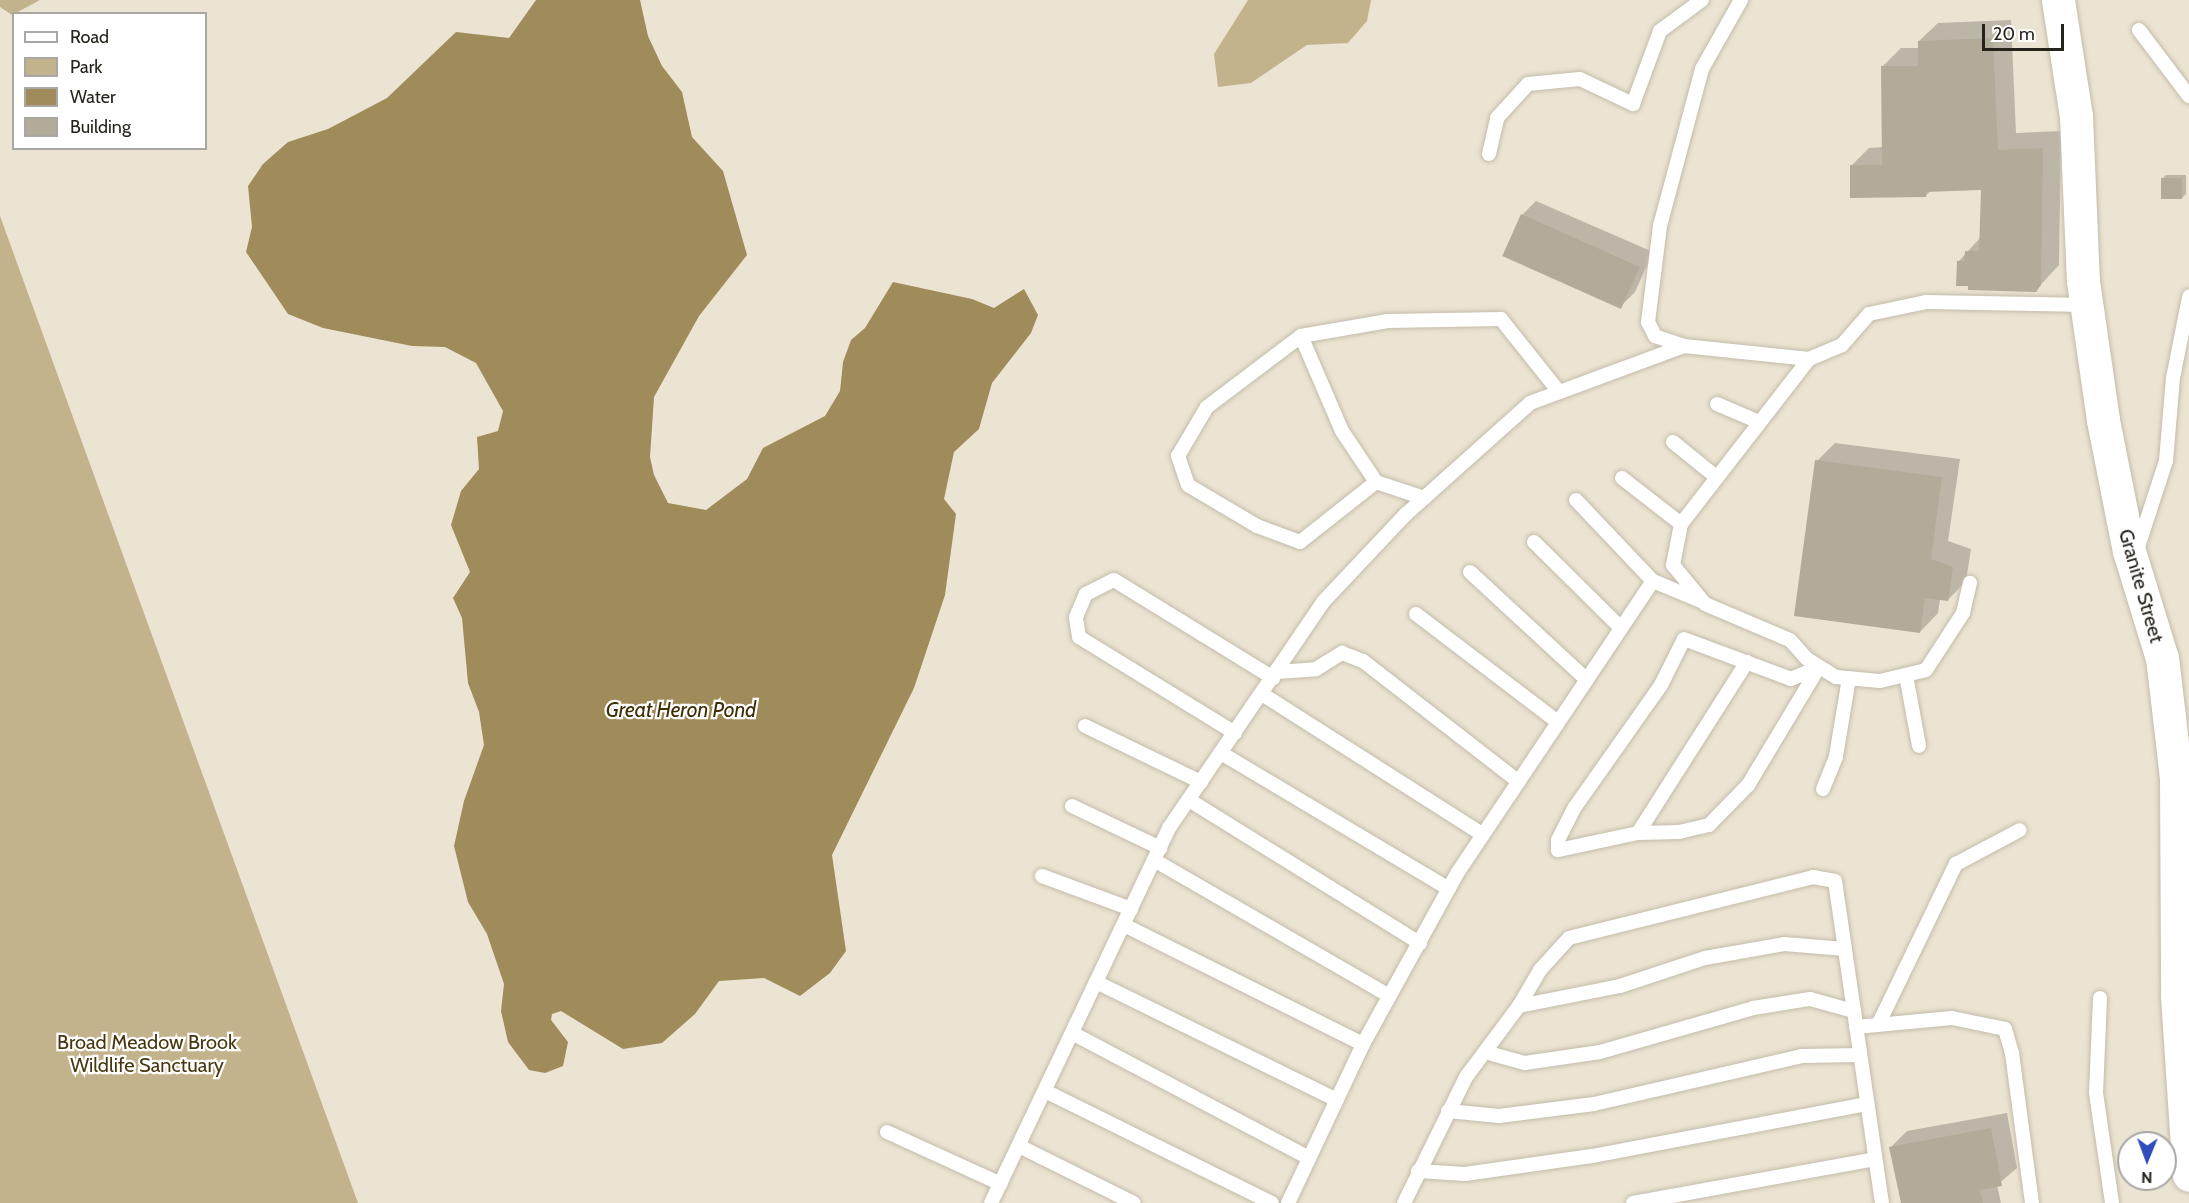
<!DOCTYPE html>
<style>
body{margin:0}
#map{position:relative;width:2189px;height:1203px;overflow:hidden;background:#ece4d2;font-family:Cabin,sans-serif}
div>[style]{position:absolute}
.green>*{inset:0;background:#c3b38d}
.water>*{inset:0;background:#a08b5a}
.shadow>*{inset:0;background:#0003}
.building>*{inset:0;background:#b3ab9a;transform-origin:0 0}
.roads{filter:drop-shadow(0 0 2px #c3bcaa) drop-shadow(0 0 2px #c3bcaa)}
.service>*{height:14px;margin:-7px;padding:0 7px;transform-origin:7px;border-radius:7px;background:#fff}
.tertiary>*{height:33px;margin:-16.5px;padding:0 16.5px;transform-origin:16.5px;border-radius:16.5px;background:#fff}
span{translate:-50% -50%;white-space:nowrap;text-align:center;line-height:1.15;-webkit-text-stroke:4.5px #fff;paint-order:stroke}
.street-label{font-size:20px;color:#26231c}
.park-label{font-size:20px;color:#47370e}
.water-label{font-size:21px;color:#3d2e03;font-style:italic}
.legend{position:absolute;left:12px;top:12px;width:195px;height:138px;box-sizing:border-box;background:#fff;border:2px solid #a8a7a4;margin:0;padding:8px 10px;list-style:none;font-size:18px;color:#26231c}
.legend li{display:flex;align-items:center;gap:12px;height:30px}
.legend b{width:30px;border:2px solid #a8a7a4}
.north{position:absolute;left:2117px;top:1131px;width:60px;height:60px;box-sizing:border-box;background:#fff;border:2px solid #a8a7a4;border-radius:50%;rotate:181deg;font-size:16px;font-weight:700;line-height:24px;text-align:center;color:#26231c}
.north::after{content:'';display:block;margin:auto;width:21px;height:27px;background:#2e4cbc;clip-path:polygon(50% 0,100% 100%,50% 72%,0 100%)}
.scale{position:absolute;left:1982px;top:24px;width:82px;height:27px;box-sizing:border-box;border:3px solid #26231c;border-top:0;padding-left:8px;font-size:18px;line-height:21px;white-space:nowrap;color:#26231c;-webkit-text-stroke:4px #fff;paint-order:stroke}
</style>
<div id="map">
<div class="green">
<i style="clip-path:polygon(0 0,40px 0,12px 15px,0 7px)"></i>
<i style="clip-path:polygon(1248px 0,1371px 0,1367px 21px,1348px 43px,1307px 45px,1251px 83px,1218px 87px,1214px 54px)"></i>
<i style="clip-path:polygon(0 216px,358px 1203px,0 1203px)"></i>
</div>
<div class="water">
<i style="clip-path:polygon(536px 0,640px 0,648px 36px,662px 66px,682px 92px,692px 137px,723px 171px,747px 255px,699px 316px,654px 397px,650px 457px,654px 475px,668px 503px,706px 510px,747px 479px,763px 448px,825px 416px,840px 391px,843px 362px,851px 340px,865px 328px,893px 282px,972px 299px,994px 308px,1024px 289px,1038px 315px,1031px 333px,992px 383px,979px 429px,954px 452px,944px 499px,956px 514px,945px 595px,914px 688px,832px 855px,846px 951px,830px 973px,800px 996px,764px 978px,719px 981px,695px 1014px,662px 1043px,623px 1049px,561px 1011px,552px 1014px,551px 1020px,568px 1042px,563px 1066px,545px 1073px,529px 1070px,508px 1042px,501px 1011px,504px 984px,487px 934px,468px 902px,454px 846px,464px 801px,484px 745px,479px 712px,468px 683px,462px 618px,453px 598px,470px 572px,451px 525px,461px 491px,479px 469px,477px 437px,498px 431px,503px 411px,476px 363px,445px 347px,412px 346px,323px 328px,288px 314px,246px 252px,252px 227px,248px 186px,263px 164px,288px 142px,328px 129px,387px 98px,456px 32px,509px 38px)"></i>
</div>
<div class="shadow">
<i style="clip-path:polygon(2011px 20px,2016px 133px,2061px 131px,2059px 265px,2035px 291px,1958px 262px,1981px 237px,1982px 188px,1931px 190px,1926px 196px,1851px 166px,1869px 148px,1883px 147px,1883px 66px,1901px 48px,1919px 48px,1919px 41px,1938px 23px)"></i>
<i style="clip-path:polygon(2166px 175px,2186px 175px,2186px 194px,2182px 198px,2162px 179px)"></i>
<i style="clip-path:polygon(1536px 201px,1653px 252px,1635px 292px,1621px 306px,1522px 215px)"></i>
<i style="clip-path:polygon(1835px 443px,1960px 459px,1948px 541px,1971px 549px,1966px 581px,1948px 600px,1940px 599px,1938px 613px,1920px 632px,1817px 461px)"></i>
<i style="clip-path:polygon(2007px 1113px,2017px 1168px,1997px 1185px,2001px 1203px,1902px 1203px,1891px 1147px,1907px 1131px)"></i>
</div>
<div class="building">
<i style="clip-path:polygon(1993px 38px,1998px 150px,2043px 148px,2041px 285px,2036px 292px,1968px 290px,1968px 286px,1956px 286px,1957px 261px,1964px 261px,1965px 251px,1979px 251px,1981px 190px,1926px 192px,1926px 197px,1850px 198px,1850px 165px,1882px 165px,1881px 66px,1918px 66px,1918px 41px)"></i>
<i style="left:2161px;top:178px;width:21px;height:21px"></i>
<i style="left:1521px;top:214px;width:130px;height:46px;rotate:24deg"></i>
<i style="clip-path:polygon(1815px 460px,1942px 477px,1931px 559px,1953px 567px,1948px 601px,1925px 598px,1920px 633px,1794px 616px)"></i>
<i style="clip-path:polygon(1991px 1128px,2002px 1186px,1980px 1190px,1983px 1203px,1901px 1203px,1889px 1147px)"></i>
</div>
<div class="roads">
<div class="service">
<i style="left:1741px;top:0;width:79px;rotate:119.5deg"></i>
<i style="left:1702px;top:69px;width:163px;rotate:105deg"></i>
<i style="left:1660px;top:226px;width:97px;rotate:97.1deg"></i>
<i style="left:1648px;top:322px;width:16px;rotate:63deg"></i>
<i style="left:1655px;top:336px;width:31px;rotate:19deg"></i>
<i style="left:1684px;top:346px;width:126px;rotate:5.9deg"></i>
<i style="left:1809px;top:359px;width:36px;rotate:-23deg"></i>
<i style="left:1842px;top:345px;width:41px;rotate:-48.9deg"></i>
<i style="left:1869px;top:314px;width:58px;rotate:-11.9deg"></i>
<i style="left:1926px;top:302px;width:161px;rotate:1.1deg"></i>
<i style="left:2139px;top:30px;width:83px;rotate:52.9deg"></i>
<i style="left:1489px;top:154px;width:37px;rotate:-77deg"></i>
<i style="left:1497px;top:118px;width:46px;rotate:-47.6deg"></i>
<i style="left:1528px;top:84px;width:52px;rotate:-5.5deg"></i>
<i style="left:1580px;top:79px;width:59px;rotate:25.3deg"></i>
<i style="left:1633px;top:104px;width:78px;rotate:-69.7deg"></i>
<i style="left:1660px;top:31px;width:52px;rotate:-36.4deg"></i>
<i style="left:1301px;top:336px;width:103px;rotate:66.7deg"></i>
<i style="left:1342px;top:431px;width:61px;rotate:56.3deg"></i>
<i style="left:1809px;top:359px;width:209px;rotate:127.8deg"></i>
<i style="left:1681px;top:524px;width:42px;rotate:101deg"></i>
<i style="left:1673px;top:565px;width:50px;rotate:50.6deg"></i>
<i style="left:1705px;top:604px;width:92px;rotate:23deg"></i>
<i style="left:1790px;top:640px;width:25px;rotate:48deg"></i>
<i style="left:1807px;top:659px;width:34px;rotate:32deg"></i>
<i style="left:1836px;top:677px;width:44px;rotate:5.2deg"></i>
<i style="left:1880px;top:681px;width:47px;rotate:-13.4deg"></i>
<i style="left:1926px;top:670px;width:68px;rotate:-57deg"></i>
<i style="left:1963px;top:613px;width:31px;rotate:-77deg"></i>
<i style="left:1717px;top:404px;width:46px;rotate:23.2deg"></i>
<i style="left:1673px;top:442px;width:55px;rotate:39.1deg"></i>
<i style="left:1622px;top:478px;width:75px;rotate:37.9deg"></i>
<i style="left:1424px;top:498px;width:51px;rotate:-161.6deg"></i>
<i style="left:1376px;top:482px;width:97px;rotate:141.7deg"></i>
<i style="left:1300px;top:542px;width:46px;rotate:-159.6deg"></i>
<i style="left:1257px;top:526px;width:80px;rotate:-149.3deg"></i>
<i style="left:1188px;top:485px;width:31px;rotate:-109deg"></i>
<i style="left:1178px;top:456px;width:57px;rotate:-59.4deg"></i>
<i style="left:1207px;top:407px;width:118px;rotate:-37.1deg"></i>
<i style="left:1301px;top:336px;width:88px;rotate:-9.8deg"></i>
<i style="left:1388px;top:321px;width:113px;rotate:-1deg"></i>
<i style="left:1501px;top:319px;width:93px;rotate:51.5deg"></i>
<i style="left:1576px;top:500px;width:112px;rotate:46.5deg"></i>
<i style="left:1653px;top:581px;width:52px;rotate:22.6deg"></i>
<i style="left:1534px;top:542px;width:122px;rotate:44.7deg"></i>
<i style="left:2137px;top:550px;width:94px;rotate:-72deg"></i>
<i style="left:2166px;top:461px;width:83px;rotate:-85.2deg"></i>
<i style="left:2173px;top:378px;width:83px;rotate:-78.8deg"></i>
<i style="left:1470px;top:572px;width:159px;rotate:42.7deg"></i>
<i style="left:1416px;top:614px;width:178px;rotate:37.3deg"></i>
<i style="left:1684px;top:639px;width:114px;rotate:20.5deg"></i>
<i style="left:1791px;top:679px;width:30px;rotate:-23deg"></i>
<i style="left:1819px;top:667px;width:138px;rotate:121deg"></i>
<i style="left:1748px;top:785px;width:56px;rotate:134.3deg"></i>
<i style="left:1709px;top:825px;width:31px;rotate:167deg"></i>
<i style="left:1679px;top:832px;width:41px;rotate:178.6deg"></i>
<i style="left:1638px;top:833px;width:82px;rotate:168deg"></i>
<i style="left:1558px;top:850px;width:10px;rotate:-90deg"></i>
<i style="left:1558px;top:840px;width:37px;rotate:-63deg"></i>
<i style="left:1575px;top:807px;width:149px;rotate:-54.8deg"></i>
<i style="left:1661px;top:685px;width:51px;rotate:-63.4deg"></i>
<i style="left:1277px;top:672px;width:39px;rotate:-4deg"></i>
<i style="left:1316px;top:669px;width:31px;rotate:-32deg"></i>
<i style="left:1342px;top:653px;width:22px;rotate:21deg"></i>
<i style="left:1363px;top:661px;width:197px;rotate:37.8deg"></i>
<i style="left:1906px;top:675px;width:72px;rotate:79.6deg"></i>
<i style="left:1262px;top:694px;width:262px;rotate:32.5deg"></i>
<i style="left:1085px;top:726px;width:129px;rotate:25.8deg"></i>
<i style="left:1235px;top:733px;width:183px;rotate:-148.4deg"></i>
<i style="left:1079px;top:637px;width:20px;rotate:-99deg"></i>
<i style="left:1076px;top:617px;width:25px;rotate:-67deg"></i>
<i style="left:1086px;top:594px;width:31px;rotate:-27deg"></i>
<i style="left:1114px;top:580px;width:187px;rotate:31.6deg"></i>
<i style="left:1221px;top:753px;width:265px;rotate:30.8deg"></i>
<i style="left:1823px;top:789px;width:35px;rotate:-68deg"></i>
<i style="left:1836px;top:756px;width:79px;rotate:-80.5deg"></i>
<i style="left:1189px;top:800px;width:272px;rotate:31.8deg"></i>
<i style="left:1072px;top:806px;width:98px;rotate:25.5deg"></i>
<i style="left:1638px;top:833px;width:203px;rotate:-57.5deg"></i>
<i style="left:1154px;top:860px;width:272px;rotate:30deg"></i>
<i style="left:1042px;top:876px;width:95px;rotate:20.3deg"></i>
<i style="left:1124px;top:925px;width:267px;rotate:26.5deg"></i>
<i style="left:1096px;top:982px;width:268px;rotate:26.1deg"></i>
<i style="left:2100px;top:998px;width:95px;rotate:92.4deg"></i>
<i style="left:2096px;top:1093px;width:111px;rotate:81.7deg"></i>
<i style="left:1519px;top:1006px;width:103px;rotate:-11.2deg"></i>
<i style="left:1620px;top:986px;width:89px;rotate:-18.2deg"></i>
<i style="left:1705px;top:958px;width:80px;rotate:-10deg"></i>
<i style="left:1784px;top:944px;width:61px;rotate:4.7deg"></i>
<i style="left:1879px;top:1023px;width:177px;rotate:-64.2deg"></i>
<i style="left:1956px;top:864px;width:72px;rotate:-28deg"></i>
<i style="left:1856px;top:1027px;width:96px;rotate:-5.4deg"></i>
<i style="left:1952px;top:1018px;width:54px;rotate:11.7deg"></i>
<i style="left:2005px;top:1029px;width:25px;rotate:74deg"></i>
<i style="left:2012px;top:1053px;width:151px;rotate:82.4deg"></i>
<i style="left:1072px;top:1033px;width:268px;rotate:27.8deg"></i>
<i style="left:1485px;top:1052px;width:41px;rotate:15.4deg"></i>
<i style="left:1525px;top:1063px;width:76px;rotate:-8.3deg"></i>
<i style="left:1600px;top:1052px;width:159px;rotate:-16deg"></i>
<i style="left:1753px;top:1008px;width:58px;rotate:-9deg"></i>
<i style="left:1810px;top:999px;width:46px;rotate:15.3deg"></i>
<i style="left:1045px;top:1091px;width:253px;rotate:26.3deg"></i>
<i style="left:1448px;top:1111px;width:51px;rotate:5.6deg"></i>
<i style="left:1499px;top:1116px;width:96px;rotate:-7.2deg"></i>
<i style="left:1594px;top:1104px;width:213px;rotate:-13deg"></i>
<i style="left:1802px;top:1056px;width:58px;rotate:-1deg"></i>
<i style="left:887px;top:1132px;width:125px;rotate:24.5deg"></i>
<i style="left:1019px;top:1146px;width:128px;rotate:26.4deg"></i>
<i style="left:1418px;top:1171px;width:47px;rotate:3.7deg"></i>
<i style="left:1465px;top:1174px;width:128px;rotate:-8.1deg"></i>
<i style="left:1592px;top:1156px;width:280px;rotate:-10.7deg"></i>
<i style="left:991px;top:1203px;width:415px;rotate:-64.6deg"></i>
<i style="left:1169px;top:828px;width:273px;rotate:-55.7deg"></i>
<i style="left:1323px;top:602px;width:121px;rotate:-46.7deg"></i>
<i style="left:1406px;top:514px;width:166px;rotate:-41.8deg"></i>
<i style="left:1530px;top:403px;width:164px;rotate:-20.3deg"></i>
<i style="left:1288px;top:1203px;width:176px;rotate:-64.7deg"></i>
<i style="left:1363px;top:1044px;width:196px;rotate:-61.1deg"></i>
<i style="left:1458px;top:872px;width:350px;rotate:-56.2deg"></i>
<i style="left:1404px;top:1203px;width:140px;rotate:-63.8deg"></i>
<i style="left:1466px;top:1077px;width:89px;rotate:-53.3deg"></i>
<i style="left:1519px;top:1006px;width:42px;rotate:-59.7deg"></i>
<i style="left:1540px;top:970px;width:43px;rotate:-47.8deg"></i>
<i style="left:1569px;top:938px;width:252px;rotate:-14deg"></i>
<i style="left:1813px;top:877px;width:22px;rotate:10deg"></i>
<i style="left:1835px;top:881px;width:325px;rotate:81.7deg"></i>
<i style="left:1633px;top:1203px;width:246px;rotate:-10.3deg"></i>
</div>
<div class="tertiary">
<i style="left:2058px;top:0;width:117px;rotate:81.2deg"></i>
<i style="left:2076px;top:116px;width:165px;rotate:87.6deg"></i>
<i style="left:2083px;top:281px;width:140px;rotate:81.8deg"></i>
<i style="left:2103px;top:420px;width:134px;rotate:78.8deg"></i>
<i style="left:2129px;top:551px;width:112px;rotate:72.9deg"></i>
<i style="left:2162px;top:658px;width:59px;rotate:83.2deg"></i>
<i style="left:2169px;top:717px;width:61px;rotate:83.5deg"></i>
<i style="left:2176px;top:778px;width:218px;rotate:89.7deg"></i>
<i style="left:2177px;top:996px;width:179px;rotate:86.2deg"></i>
</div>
</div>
<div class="street-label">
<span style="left:2141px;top:586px;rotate:74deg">Granite Street</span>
</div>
<div class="park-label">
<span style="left:147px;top:1054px">Broad Meadow Brook<br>Wildlife Sanctuary</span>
</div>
<div class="water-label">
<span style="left:681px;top:710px">Great Heron Pond</span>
</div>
<ul class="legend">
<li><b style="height:8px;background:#fff"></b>Road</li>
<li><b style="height:16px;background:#c3b38d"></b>Park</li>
<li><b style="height:16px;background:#a08b5a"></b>Water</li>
<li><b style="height:16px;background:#b3ab9a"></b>Building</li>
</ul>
<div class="north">N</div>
<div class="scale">20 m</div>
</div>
